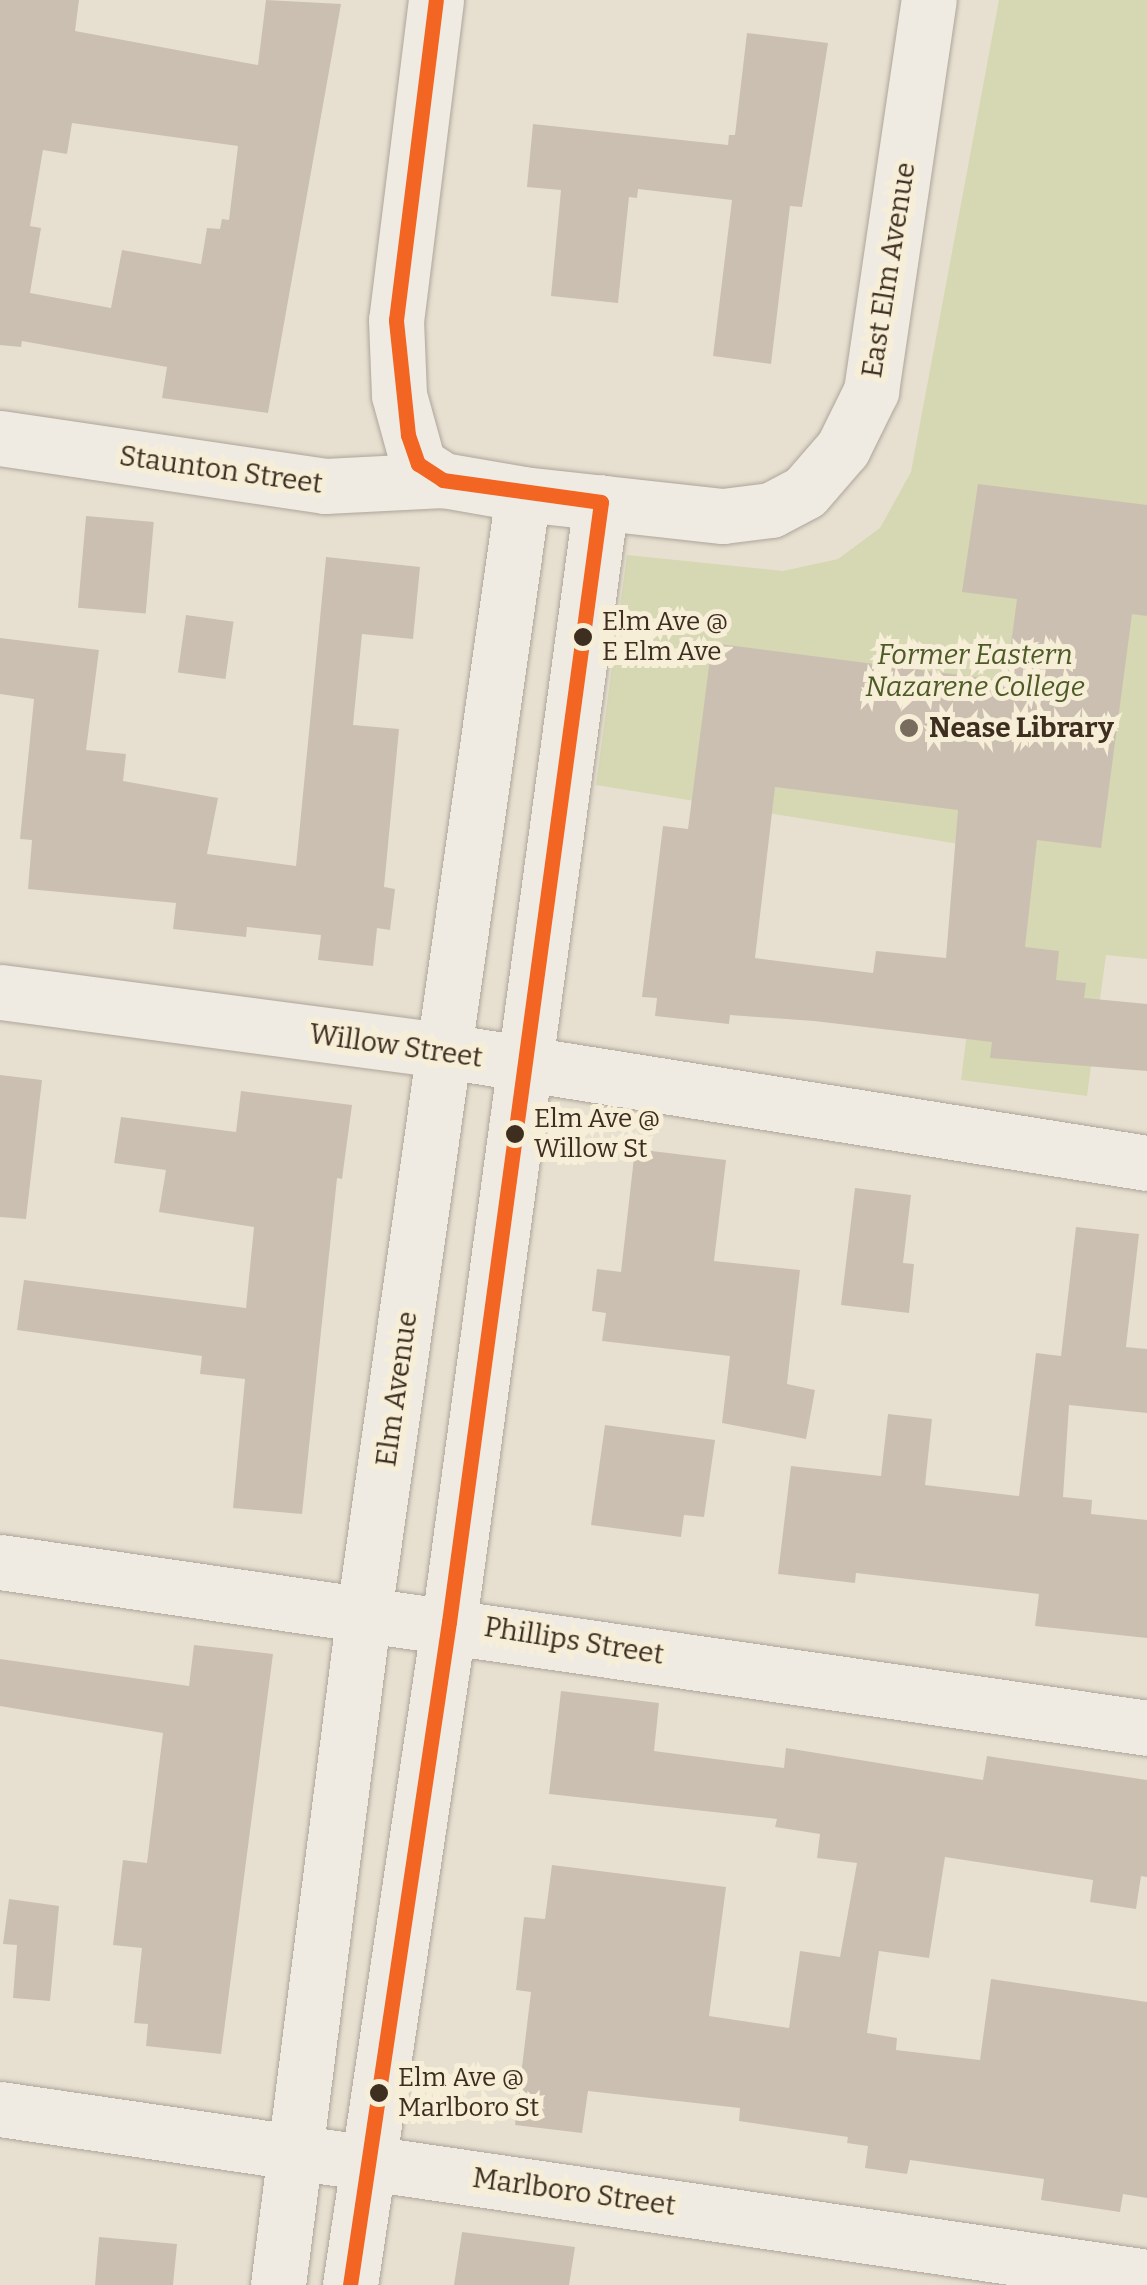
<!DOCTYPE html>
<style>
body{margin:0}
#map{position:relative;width:1147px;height:2285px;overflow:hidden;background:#e7e0d1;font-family:Bitter,serif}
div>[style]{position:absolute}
.green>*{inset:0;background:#d6d7b3}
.building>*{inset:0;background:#cbbfb2;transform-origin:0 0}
.roads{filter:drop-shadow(0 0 2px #ada599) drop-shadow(0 0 2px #ada599)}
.minor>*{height:55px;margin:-27.5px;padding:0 27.5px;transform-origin:27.5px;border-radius:27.5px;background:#efebe3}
.bus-1>*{height:15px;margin:-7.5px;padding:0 7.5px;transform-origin:7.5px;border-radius:7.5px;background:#f26522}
.dots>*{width:28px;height:28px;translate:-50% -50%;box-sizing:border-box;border:5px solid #f7eed8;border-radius:50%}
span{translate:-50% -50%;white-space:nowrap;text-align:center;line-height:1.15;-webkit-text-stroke:10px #f7eed8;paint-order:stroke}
.bus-label{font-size:26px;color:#3d2e20}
.left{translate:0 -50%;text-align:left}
.street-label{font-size:28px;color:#3d2e20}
.park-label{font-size:28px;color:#4d5a26;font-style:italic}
.poi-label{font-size:28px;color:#3d2e20;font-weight:700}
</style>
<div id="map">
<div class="green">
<i style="clip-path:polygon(999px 0,1147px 0,1147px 959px,1106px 955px,1087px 1096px,961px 1080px,990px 849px,596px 785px,627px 555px,783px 571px,838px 559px,880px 528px,911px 472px)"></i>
</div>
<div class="building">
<i style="clip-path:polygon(evenodd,0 0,79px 0,75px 31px,258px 65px,266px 0,341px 4px,268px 413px,162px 398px,167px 367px,22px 341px,21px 347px,0 345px,0 0,72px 123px,238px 146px,229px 220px,222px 219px,220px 229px,207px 228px,201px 264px,122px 250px,111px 308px,30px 293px,41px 228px,30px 226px,43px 150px,67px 154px,72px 123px)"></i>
<i style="clip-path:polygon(747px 33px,828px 43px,802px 207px,790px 206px,771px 364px,713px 356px,732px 200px,638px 189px,637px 198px,629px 197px,618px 303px,551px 296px,561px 190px,527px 187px,533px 124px,728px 145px,729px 135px,735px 135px)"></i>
<i style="clip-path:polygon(evenodd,978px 484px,1147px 505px,1147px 616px,1132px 614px,1101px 848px,1037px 840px,1025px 947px,1059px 951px,1056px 980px,1086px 983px,1084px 998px,1147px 1004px,1147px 1071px,990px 1058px,992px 1042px,814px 1021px,730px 1015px,729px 1024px,655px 1016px,657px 998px,642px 997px,663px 826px,688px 829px,712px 643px,1006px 681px,1017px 599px,962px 592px,978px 484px,775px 787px,958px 810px,946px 958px,876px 951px,873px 973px,755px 958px,775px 787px)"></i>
<i style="left:86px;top:516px;width:68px;height:92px;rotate:5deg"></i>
<i style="clip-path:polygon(326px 557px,420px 567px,413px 639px,362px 634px,353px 725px,399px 729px,384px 887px,395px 889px,390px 930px,377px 928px,373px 966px,318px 960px,321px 935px,247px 927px,246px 937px,173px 929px,176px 903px,28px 889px,32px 840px,20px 839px,34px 699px,0 694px,0 638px,99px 650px,86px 750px,126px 754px,123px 781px,218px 798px,207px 854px,296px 866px)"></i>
<i style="left:186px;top:615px;width:48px;height:58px;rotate:8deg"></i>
<i style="clip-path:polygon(0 1075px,42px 1080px,26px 1219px,0 1217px)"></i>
<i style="clip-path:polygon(241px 1091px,352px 1105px,342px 1179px,337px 1178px,302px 1514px,233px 1508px,245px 1379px,200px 1374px,202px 1356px,17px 1330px,24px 1280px,246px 1308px,254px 1227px,159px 1212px,166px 1170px,114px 1163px,121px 1117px,236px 1132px)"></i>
<i style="clip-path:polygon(635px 1149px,726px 1160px,714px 1261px,800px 1270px,787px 1384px,815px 1390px,806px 1439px,722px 1423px,730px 1356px,602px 1341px,606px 1313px,592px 1311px,597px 1269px,621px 1272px)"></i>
<i style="clip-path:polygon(855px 1188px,911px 1195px,903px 1263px,914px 1264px,909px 1313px,841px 1305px)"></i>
<i style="clip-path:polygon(1076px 1227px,1139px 1234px,1126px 1347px,1147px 1349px,1147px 1413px,1069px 1405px,1063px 1497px,1092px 1500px,1091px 1514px,1147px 1520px,1147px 1638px,1035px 1626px,1039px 1594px,856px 1573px,855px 1583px,778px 1574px,791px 1466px,881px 1476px,888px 1414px,932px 1419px,925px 1485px,1019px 1496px,1036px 1353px,1061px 1356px)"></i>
<i style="clip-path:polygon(605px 1425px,715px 1440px,704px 1517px,684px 1515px,681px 1537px,591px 1525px)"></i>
<i style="clip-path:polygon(194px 1645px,273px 1654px,221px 2054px,146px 2046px,148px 2024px,134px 2023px,142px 1948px,113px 1945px,123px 1860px,147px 1863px,163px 1733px,0 1706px,0 1659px,189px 1686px)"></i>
<i style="clip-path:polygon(561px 1691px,659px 1703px,654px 1751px,784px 1768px,786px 1748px,983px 1780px,987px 1756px,1147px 1780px,1147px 1877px,1141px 1876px,1136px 1909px,1090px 1902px,1093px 1880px,945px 1857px,929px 1958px,879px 1951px,867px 2033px,897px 2038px,896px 2050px,980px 2060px,991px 1979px,1147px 2002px,1147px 2198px,1123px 2194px,1120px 2212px,1041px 2200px,1044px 2179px,910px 2160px,907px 2174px,865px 2168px,868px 2146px,847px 2143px,848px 2137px,739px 2121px,740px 2108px,588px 2091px,582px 2133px,515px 2125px,531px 1992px,516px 1990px,524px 1917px,545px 1919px,552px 1865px,726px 1887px,709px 2016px,789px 2028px,800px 1951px,840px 1957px,857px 1863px,817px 1858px,820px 1834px,775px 1827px,777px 1819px,549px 1794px)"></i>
<i style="clip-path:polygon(9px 1899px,59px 1906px,50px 2001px,13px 1998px,17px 1945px,3px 1944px)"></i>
<i style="clip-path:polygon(462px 2232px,575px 2247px,569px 2285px,454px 2285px)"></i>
<i style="clip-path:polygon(99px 2237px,177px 2244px,173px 2285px,95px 2285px)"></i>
</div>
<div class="roads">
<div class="minor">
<i style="left:436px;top:0;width:322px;rotate:97.1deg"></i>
<i style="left:396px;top:320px;width:75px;rotate:87.7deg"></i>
<i style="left:399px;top:395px;width:72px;rotate:74.6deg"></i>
<i style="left:418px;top:464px;width:30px;rotate:33deg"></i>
<i style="left:443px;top:480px;width:81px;rotate:9.9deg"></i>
<i style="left:523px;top:494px;width:201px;rotate:6.3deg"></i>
<i style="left:723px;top:516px;width:48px;rotate:-7.1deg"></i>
<i style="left:771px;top:510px;width:38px;rotate:-28deg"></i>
<i style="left:805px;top:492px;width:58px;rotate:-49.2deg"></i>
<i style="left:843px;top:448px;width:64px;rotate:-63.8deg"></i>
<i style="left:871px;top:391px;width:395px;rotate:-81.6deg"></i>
<i style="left:0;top:438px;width:329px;rotate:8.4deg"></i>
<i style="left:325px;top:486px;width:118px;rotate:-2.9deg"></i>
<i style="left:0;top:992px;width:450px;rotate:7.5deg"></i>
<i style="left:446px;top:1051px;width:710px;rotate:9.08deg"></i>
<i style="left:0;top:1562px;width:1159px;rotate:8.23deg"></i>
<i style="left:0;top:2109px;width:1159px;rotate:8.33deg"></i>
<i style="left:278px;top:2285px;width:678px;rotate:-82.72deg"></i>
<i style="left:364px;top:1612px;width:1129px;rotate:-81.91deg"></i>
<i style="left:350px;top:2285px;width:670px;rotate:-81.51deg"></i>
<i style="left:449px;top:1622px;width:1130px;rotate:-82.27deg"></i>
</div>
</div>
<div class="bus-1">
<i style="left:350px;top:2285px;width:670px;rotate:-81.51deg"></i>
<i style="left:449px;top:1622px;width:1130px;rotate:-82.27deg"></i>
<i style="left:601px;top:502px;width:160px;rotate:-172.1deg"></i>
<i style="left:443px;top:480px;width:30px;rotate:-147deg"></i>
<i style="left:418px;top:464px;width:31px;rotate:-109deg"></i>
<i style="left:408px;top:435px;width:116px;rotate:-96deg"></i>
<i style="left:396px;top:320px;width:322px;rotate:-82.9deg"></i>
</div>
<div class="dots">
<i style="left:583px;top:637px;background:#3d2e20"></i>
<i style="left:909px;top:728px;background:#786c5e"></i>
<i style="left:515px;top:1134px;background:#3d2e20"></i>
<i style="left:379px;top:2093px;background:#3d2e20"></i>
</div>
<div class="bus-label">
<span class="left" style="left:602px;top:637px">Elm Ave @<br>E Elm Ave</span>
<span class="left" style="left:534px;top:1134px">Elm Ave @<br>Willow St</span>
<span class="left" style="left:398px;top:2093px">Elm Ave @<br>Marlboro St</span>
</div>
<div class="street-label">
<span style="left:889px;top:270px;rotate:-81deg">East Elm Avenue</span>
<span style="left:221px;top:470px;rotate:8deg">Staunton Street</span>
<span style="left:396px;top:1046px;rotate:8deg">Willow Street</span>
<span style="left:397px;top:1389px;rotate:-82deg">Elm Avenue</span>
<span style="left:574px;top:1641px;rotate:9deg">Phillips Street</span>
<span style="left:574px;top:2192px;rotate:8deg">Marlboro Street</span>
</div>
<div class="park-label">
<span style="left:975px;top:671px">Former Eastern<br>Nazarene College</span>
</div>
<div class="poi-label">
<span class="left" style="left:929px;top:728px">Nease Library</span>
</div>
</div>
